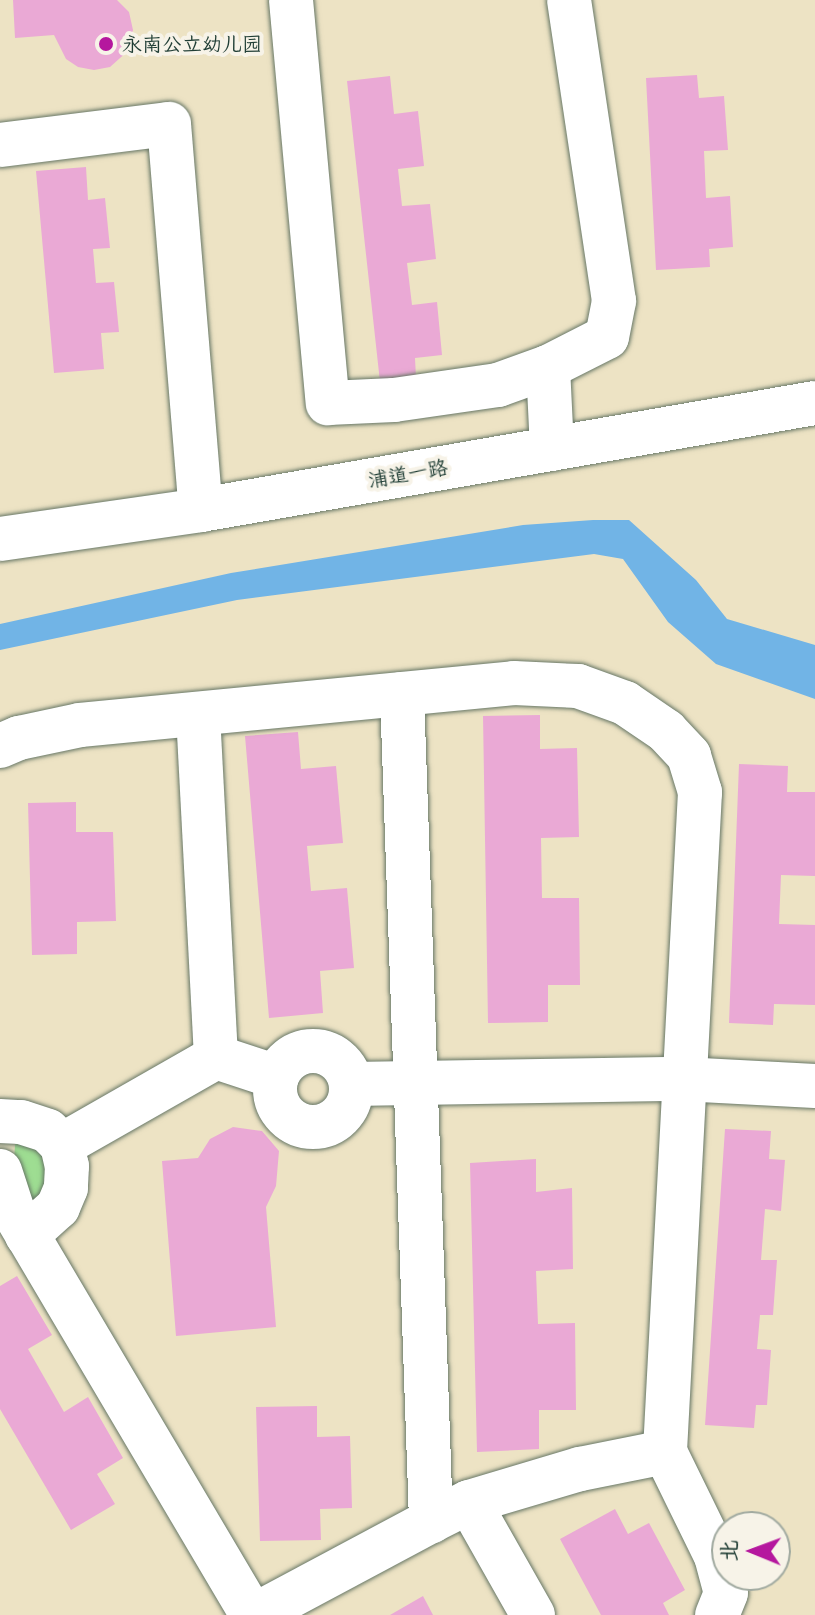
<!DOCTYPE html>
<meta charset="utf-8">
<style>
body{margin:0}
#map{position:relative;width:815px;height:1615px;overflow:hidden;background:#ede3c4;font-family:"Shantell Sans","LXGW WenKai TC",sans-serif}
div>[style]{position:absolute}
.green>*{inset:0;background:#9edd92}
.water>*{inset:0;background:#71b4e6}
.building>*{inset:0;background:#eaa9d5}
.roads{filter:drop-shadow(0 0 2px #677766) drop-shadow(0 0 2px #677766)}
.minor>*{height:44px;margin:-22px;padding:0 22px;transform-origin:22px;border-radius:22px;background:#fff}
.minor>.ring{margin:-22px;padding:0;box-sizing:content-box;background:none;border:44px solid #fff;border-radius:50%}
.dots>*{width:22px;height:22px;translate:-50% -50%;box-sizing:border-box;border:4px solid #f7f3e8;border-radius:50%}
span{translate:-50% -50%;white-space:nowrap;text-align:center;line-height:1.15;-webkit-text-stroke:8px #f7f3e8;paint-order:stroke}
.poi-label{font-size:20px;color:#1f3d34}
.left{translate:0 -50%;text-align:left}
.street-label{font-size:20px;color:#1f3d34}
.north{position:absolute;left:711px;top:1511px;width:80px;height:80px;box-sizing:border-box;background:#f7f3e8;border:2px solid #a1aaa0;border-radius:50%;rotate:271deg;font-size:22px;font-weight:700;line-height:32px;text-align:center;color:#1f3d34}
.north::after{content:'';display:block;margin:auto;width:28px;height:36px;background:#b5179e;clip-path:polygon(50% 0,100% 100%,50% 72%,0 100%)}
</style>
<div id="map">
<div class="green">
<i style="clip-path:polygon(16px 1131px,58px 1165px,33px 1213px,14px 1160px)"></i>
</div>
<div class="water">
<i style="clip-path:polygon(593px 520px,629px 520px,696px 580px,727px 619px,815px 645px,815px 699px,716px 664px,668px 622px,623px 559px,594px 554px,237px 600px,0 650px,0 624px,231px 573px,523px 525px)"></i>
</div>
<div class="building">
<i style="clip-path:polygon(13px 0,117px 0,129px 12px,133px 30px,129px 50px,110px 67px,94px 70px,78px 67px,66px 59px,54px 35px,15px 38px)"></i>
<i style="clip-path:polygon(697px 75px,699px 98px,724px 96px,728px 150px,704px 151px,706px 198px,730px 196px,733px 247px,709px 249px,710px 267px,656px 270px,646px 78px)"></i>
<i style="clip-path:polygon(390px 76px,394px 114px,418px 111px,424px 166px,398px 169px,402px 206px,430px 204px,436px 259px,407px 263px,412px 305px,437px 302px,442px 355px,415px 358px,416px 378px,380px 382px,347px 81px)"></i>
<i style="clip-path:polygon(86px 167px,88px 200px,105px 198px,110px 248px,93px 249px,96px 283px,114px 282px,119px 332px,101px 333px,104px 369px,54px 373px,36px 171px)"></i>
<i style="clip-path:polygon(540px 715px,540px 749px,577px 748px,579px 837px,541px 838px,542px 898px,579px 898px,580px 985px,548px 985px,548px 1022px,488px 1023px,483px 716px)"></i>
<i style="clip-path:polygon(298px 732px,301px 769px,336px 766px,343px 843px,307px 846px,311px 891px,347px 888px,354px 968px,320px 971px,323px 1013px,269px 1018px,245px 736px)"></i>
<i style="clip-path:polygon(739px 764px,788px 766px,787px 792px,815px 792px,815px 876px,781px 875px,779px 924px,815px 925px,815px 1005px,774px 1004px,773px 1025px,729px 1023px)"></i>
<i style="clip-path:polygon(76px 802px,76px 832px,113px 832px,116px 921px,77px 922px,77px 954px,32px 955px,28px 803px)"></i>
<i style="clip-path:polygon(233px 1127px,262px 1131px,279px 1151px,276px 1186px,266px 1207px,276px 1327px,176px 1336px,162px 1161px,198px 1158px,210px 1139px)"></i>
<i style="clip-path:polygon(725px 1129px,771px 1131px,769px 1159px,785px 1160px,781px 1211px,765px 1209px,761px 1260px,777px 1260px,773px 1315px,760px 1315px,757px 1349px,771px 1350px,767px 1405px,756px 1405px,754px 1428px,705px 1425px)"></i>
<i style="clip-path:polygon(536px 1159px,536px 1192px,572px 1188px,573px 1269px,536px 1271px,538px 1324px,575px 1323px,576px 1410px,539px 1410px,539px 1449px,477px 1452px,470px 1163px)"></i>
<i style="clip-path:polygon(17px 1276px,52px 1335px,28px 1349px,64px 1412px,88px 1397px,123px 1458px,97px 1474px,115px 1504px,71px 1530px,0 1409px,0 1286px)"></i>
<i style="clip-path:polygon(317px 1406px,317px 1437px,350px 1436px,352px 1508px,320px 1509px,321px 1540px,260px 1541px,256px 1407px)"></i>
<i style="clip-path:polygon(615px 1509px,628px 1534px,649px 1523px,685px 1590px,663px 1603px,669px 1615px,601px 1615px,560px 1539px)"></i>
<i style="clip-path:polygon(423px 1596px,433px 1615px,390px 1615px)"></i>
</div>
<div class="roads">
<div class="minor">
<i style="left:291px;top:0;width:405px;rotate:84.8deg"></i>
<i style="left:328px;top:403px;width:66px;rotate:-2.6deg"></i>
<i style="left:394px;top:400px;width:105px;rotate:-8.2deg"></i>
<i style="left:498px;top:385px;width:53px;rotate:-19.8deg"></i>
<i style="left:548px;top:367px;width:66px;rotate:-27deg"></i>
<i style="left:607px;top:337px;width:37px;rotate:-79deg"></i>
<i style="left:614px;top:301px;width:304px;rotate:-98.5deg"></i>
<i style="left:0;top:145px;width:170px;rotate:-7.1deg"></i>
<i style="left:169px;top:124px;width:387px;rotate:85.3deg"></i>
<i style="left:548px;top:367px;width:82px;rotate:87.2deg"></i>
<i style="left:0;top:539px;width:203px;rotate:-8.2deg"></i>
<i style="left:201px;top:510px;width:623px;rotate:-9.89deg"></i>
<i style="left:402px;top:694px;width:828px;rotate:87.99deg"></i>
<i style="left:431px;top:1521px;width:42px;rotate:-26.6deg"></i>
<i style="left:469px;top:1502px;width:130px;rotate:60.5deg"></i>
<i style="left:198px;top:714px;width:343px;rotate:87deg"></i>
<i style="left:0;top:746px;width:21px;rotate:-23deg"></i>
<i style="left:19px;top:738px;width:62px;rotate:-12deg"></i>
<i style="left:80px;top:725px;width:436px;rotate:-5.5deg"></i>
<i style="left:514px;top:683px;width:64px;rotate:2.7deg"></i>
<i style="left:578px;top:686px;width:50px;rotate:19.9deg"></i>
<i style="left:625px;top:703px;width:50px;rotate:34.3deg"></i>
<i style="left:666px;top:731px;width:34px;rotate:47deg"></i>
<i style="left:689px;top:756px;width:38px;rotate:73deg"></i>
<i style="left:700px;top:792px;width:661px;rotate:93.04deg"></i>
<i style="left:665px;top:1452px;width:116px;rotate:63.9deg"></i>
<i style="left:716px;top:1556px;width:38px;rotate:75deg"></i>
<i style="left:726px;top:1593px;width:24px;rotate:112deg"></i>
<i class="ring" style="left:275px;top:1051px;width:32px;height:32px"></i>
<i style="left:351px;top:1084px;width:331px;rotate:-0.9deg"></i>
<i style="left:682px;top:1079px;width:133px;rotate:3deg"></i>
<i style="left:0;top:1121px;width:21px;rotate:3deg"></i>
<i style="left:21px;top:1122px;width:28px;rotate:18deg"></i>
<i style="left:48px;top:1131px;width:20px;rotate:45deg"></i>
<i style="left:62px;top:1145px;width:22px;rotate:77deg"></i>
<i style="left:67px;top:1166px;width:22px;rotate:93deg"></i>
<i style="left:66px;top:1188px;width:21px;rotate:113deg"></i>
<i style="left:58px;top:1207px;width:42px;rotate:137.9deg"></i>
<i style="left:62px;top:1145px;width:177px;rotate:-29.7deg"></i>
<i style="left:216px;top:1057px;width:64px;rotate:18.2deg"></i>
<i style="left:0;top:1171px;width:40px;rotate:72deg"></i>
<i style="left:12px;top:1209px;width:472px;rotate:59.4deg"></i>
<i style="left:469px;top:1502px;width:116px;rotate:-16.6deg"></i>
<i style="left:580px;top:1469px;width:87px;rotate:-11.3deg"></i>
<i style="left:255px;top:1615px;width:200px;rotate:-28.1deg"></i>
</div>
</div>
<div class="dots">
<i style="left:106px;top:44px;background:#b5179e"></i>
</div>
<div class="poi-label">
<span class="left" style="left:122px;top:44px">永南公立幼儿园</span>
</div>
<div class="street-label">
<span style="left:408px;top:474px;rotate:-10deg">浦道一路</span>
</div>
<div class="north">北</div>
</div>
